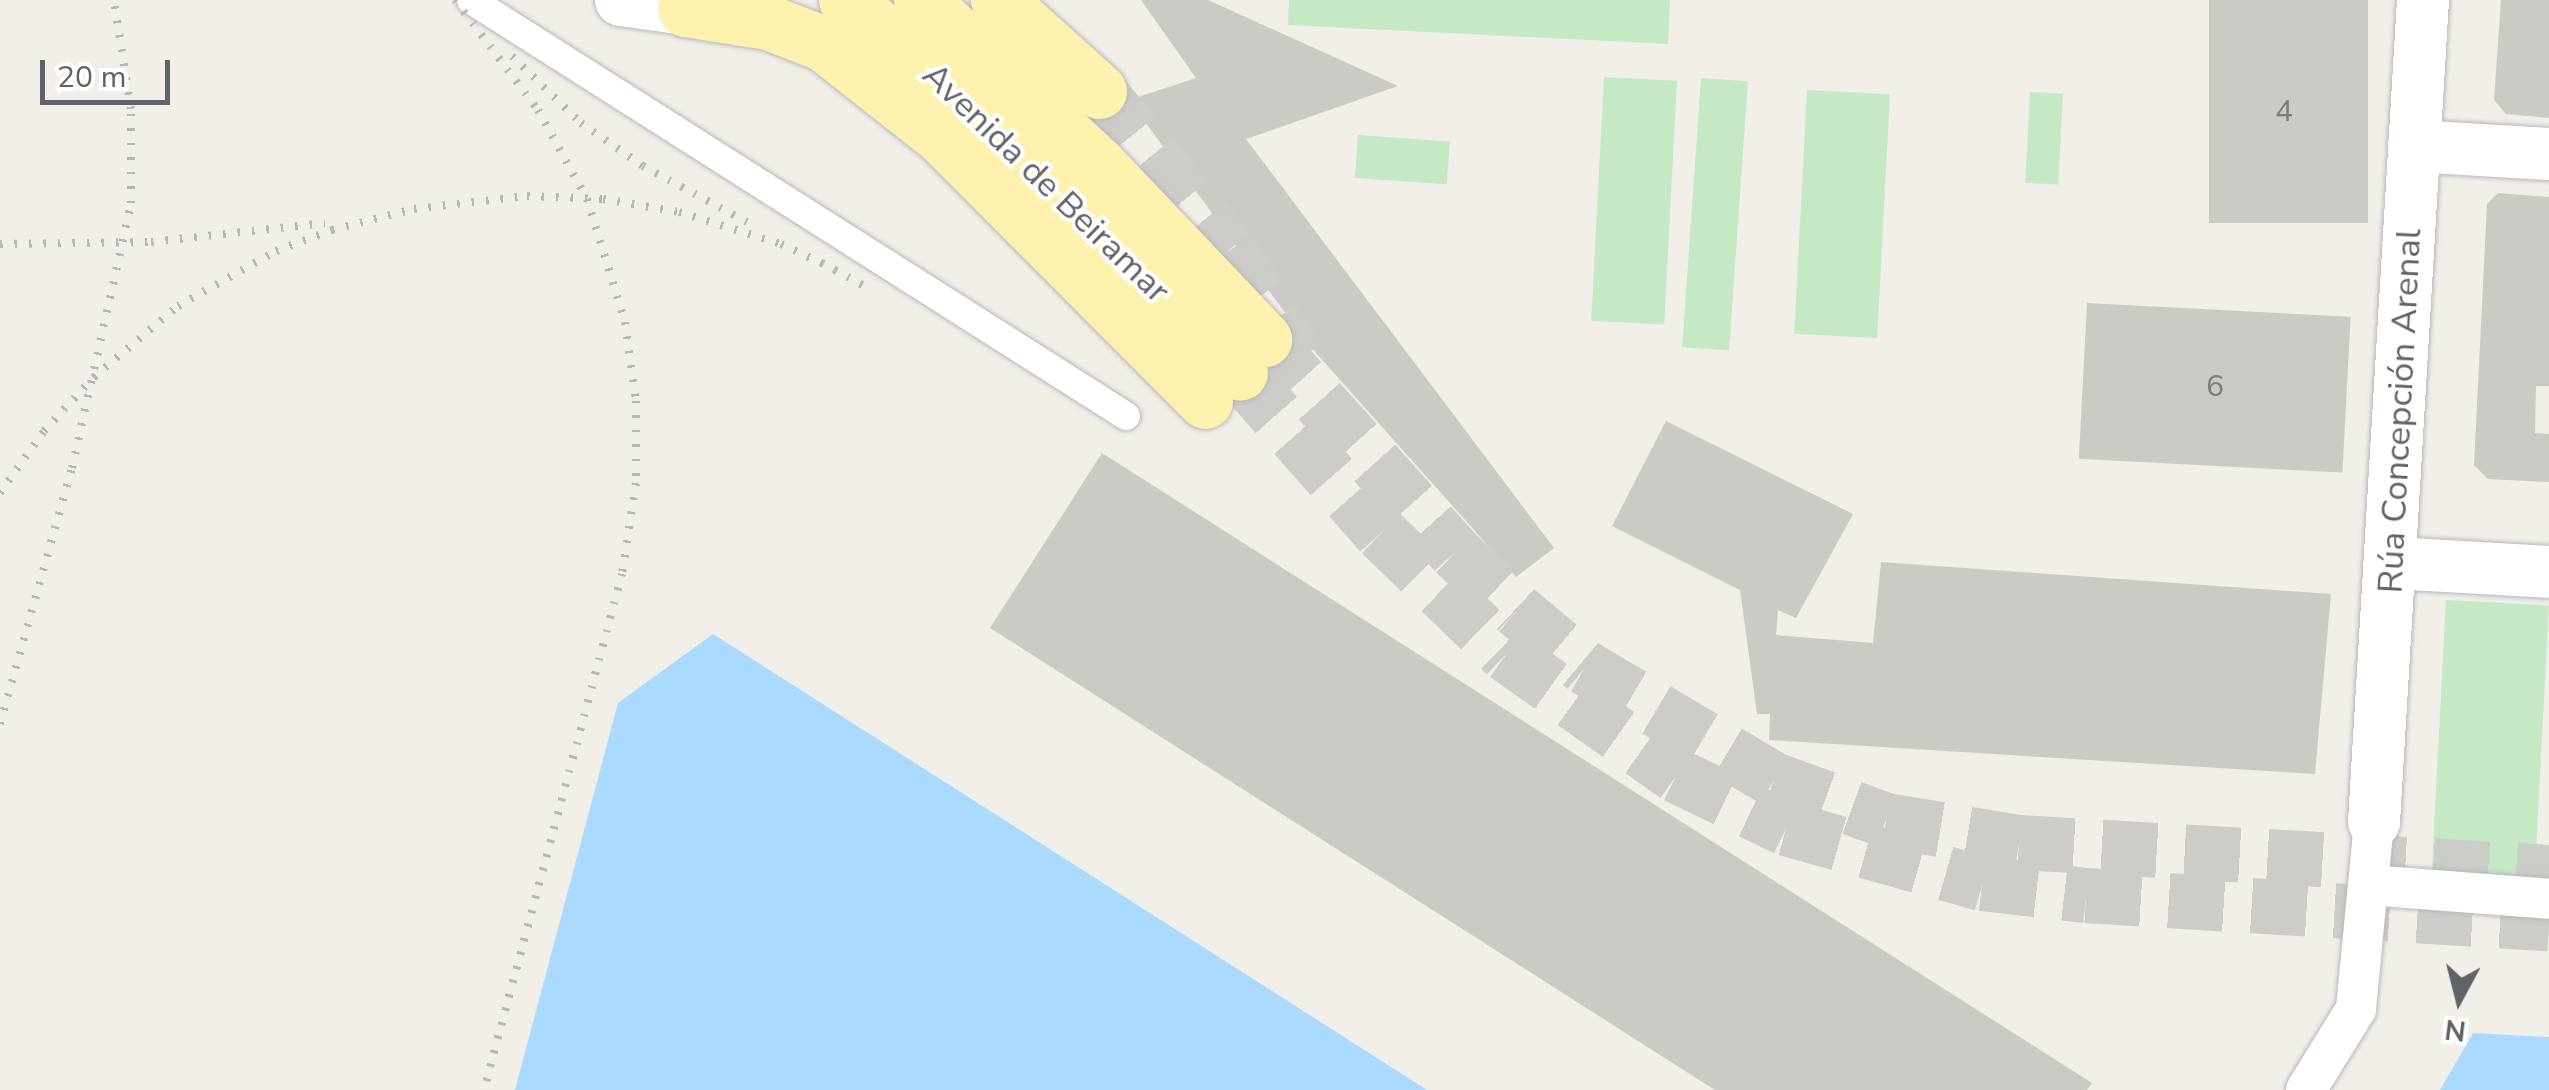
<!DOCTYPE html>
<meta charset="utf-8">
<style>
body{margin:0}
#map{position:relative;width:2549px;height:1090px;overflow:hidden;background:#f1efe8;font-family:"Nunito Sans",sans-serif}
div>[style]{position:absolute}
.green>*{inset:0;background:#c5e8c5;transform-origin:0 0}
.water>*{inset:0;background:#aadaff}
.building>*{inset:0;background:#cccac5;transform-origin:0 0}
.primary-tunnel>*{height:55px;margin-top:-27.5px;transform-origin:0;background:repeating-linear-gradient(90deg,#ccccc8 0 55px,transparent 0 83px)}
.roads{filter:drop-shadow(0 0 2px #b5b8bc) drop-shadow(0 0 2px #b5b8bc)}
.service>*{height:28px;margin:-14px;padding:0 14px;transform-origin:14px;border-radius:14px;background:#fff}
.pedestrian>*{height:40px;margin:-20px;padding:0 20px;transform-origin:20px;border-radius:20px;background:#fff}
.minor>*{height:52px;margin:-26px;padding:0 26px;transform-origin:26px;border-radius:26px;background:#fff}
.primary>*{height:55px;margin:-27.5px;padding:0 27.5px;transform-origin:27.5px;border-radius:27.5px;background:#fff2af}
.rail>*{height:8px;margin-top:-4px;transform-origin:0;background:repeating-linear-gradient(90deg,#b6b7b8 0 2.5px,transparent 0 14.5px)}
span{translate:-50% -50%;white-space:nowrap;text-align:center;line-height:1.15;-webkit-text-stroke:8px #fff;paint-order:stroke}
.number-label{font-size:30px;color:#7a7d7f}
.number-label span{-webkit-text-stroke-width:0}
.street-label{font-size:35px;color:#5f6368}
.north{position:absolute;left:2409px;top:950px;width:100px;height:100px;-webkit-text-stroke:8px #fff;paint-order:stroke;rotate:187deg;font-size:28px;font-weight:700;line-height:40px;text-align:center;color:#5f6368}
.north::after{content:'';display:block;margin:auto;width:35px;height:45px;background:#5f6368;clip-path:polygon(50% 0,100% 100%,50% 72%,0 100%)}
.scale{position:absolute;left:40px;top:60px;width:130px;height:45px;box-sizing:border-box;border:5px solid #5f6368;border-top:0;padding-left:12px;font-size:30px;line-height:35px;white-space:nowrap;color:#5f6368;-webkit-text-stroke:8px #fff;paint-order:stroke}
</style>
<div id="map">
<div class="green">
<i style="clip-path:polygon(1289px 0,1670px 0,1668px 44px,1288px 25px)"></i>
<i style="left:1604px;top:77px;width:73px;height:244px;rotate:3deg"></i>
<i style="left:1701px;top:78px;width:47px;height:270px;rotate:4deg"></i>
<i style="left:1807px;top:90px;width:83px;height:244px;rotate:3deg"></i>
<i style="left:2030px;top:92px;width:33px;height:91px;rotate:3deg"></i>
<i style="left:1358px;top:135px;width:92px;height:43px;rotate:4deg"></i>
<i style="left:2446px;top:600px;width:103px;height:282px;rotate:3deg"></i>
</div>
<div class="water">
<i style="clip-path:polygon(713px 634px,1427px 1090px,515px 1090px,618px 703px)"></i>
<i style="clip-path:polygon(2473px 1033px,2549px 1037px,2549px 1090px,2440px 1090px)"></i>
</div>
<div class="building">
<i style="clip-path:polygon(1141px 0,1208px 0,1398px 86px,1246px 139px,1554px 548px,1516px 577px,1308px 344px,1129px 100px,1196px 78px)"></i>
<i style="left:2209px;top:0;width:159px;height:223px"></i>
<i style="clip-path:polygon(2501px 0,2549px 0,2549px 118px,2506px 114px,2494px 100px)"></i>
<i style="clip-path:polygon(2498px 193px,2549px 197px,2549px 386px,2536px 386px,2535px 433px,2549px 434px,2549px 482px,2488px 479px,2474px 465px,2487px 204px)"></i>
<i style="left:2087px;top:303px;width:264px;height:156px;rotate:3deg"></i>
<i style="clip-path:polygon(1666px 421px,1853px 514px,1796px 618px,1778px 610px,1776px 635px,1873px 643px,1881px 562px,2331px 594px,2315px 774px,1769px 740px,1770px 714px,1757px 714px,1740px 590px,1612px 526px)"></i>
<i style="clip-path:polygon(1102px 453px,2092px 1083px,2087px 1090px,1715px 1090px,990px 628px)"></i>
</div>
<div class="primary-tunnel">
<i style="left:1099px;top:91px;width:205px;rotate:50.7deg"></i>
<i style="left:1229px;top:250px;width:129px;rotate:57.1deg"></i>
<i style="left:1264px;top:339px;width:286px;rotate:48.1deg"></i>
<i style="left:1455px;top:552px;width:85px;rotate:43.1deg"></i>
<i style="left:1517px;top:610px;width:89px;rotate:40deg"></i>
<i style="left:1585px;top:667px;width:220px;rotate:30.7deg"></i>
<i style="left:1774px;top:779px;width:119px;rotate:20.1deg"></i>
<i style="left:1886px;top:820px;width:135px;rotate:9.4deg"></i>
<i style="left:2019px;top:842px;width:531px;rotate:3.24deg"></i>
<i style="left:1240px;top:373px;width:213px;rotate:48.6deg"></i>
<i style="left:1381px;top:533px;width:174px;rotate:44.1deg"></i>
<i style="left:1506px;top:654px;width:209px;rotate:35.4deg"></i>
<i style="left:1676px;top:775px;width:122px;rotate:25.7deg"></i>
<i style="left:1786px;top:828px;width:204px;rotate:15.7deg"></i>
<i style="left:1982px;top:883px;width:105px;rotate:6.6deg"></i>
<i style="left:2086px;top:895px;width:464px;rotate:3.5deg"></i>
</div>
<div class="roads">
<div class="service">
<i style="left:471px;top:0;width:776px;rotate:32.42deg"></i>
</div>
<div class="pedestrian">
<i style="left:2369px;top:885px;width:181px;rotate:4.4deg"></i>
<i style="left:2306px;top:1090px;width:95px;rotate:-58.3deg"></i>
<i style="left:2356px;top:1009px;width:188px;rotate:-84.5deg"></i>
</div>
<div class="minor">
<i style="left:621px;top:0;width:65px;rotate:8deg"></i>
<i style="left:685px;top:9px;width:38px;rotate:-14deg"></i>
<i style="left:2414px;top:146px;width:135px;rotate:3.4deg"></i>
<i style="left:2393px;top:563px;width:156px;rotate:3.3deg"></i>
<i style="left:2374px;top:822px;width:823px;rotate:-86.59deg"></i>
</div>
<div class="primary">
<i style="left:846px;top:0;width:194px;rotate:40.2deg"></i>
<i style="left:994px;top:125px;width:349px;rotate:45.2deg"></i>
<i style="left:921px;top:0;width:240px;rotate:42.8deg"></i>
<i style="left:1097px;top:163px;width:243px;rotate:46.5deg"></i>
<i style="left:998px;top:0;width:136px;rotate:42deg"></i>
<i style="left:685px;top:9px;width:84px;rotate:8.9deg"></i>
<i style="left:768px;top:22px;width:60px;rotate:21.4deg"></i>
<i style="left:824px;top:44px;width:149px;rotate:38.2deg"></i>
<i style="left:941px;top:136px;width:374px;rotate:45.1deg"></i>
</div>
</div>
<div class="rail">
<i style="left:455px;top:0;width:138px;rotate:53deg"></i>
<i style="left:538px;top:110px;width:102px;rotate:61.2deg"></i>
<i style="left:587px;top:199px;width:129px;rotate:72.8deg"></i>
<i style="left:625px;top:322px;width:80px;rotate:82.1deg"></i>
<i style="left:636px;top:401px;width:82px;rotate:90deg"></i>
<i style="left:636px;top:483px;width:92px;rotate:98.7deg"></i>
<i style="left:622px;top:574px;width:534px;rotate:104.97deg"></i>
<i style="left:512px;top:56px;width:96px;rotate:44.2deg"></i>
<i style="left:581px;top:123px;width:75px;rotate:34.7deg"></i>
<i style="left:643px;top:166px;width:118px;rotate:28.3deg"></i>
<i style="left:0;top:244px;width:151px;rotate:-0.8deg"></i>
<i style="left:151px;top:242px;width:175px;rotate:-6.2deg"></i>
<i style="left:822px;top:263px;width:55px;rotate:28.4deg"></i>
<i style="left:0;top:493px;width:76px;rotate:-54.6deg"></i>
<i style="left:44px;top:431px;width:74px;rotate:-47.2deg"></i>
<i style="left:94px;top:377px;width:110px;rotate:-40.2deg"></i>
<i style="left:178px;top:306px;width:112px;rotate:-29.3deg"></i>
<i style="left:276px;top:251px;width:60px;rotate:-20.6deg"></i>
<i style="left:332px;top:230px;width:85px;rotate:-14.4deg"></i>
<i style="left:414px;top:209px;width:114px;rotate:-6.6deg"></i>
<i style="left:527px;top:196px;width:76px;rotate:2.3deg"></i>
<i style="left:603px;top:199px;width:77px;rotate:9.7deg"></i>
<i style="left:679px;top:212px;width:107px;rotate:17.4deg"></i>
<i style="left:781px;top:244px;width:59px;rotate:25.3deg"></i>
<i style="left:0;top:724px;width:266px;rotate:-74.3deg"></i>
<i style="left:72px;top:468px;width:271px;rotate:-77.4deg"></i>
<i style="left:131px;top:203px;width:94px;rotate:-90deg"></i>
<i style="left:131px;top:109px;width:110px;rotate:-98.9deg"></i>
</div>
<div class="number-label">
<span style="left:2284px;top:112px">4</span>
<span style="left:2215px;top:387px">6</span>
</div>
<div class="street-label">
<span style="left:1046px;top:183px;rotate:44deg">Avenida de Beiramar</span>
<span style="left:2400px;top:411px;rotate:-87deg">Rúa Concepción Arenal</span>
</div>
<div class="north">N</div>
<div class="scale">20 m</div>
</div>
